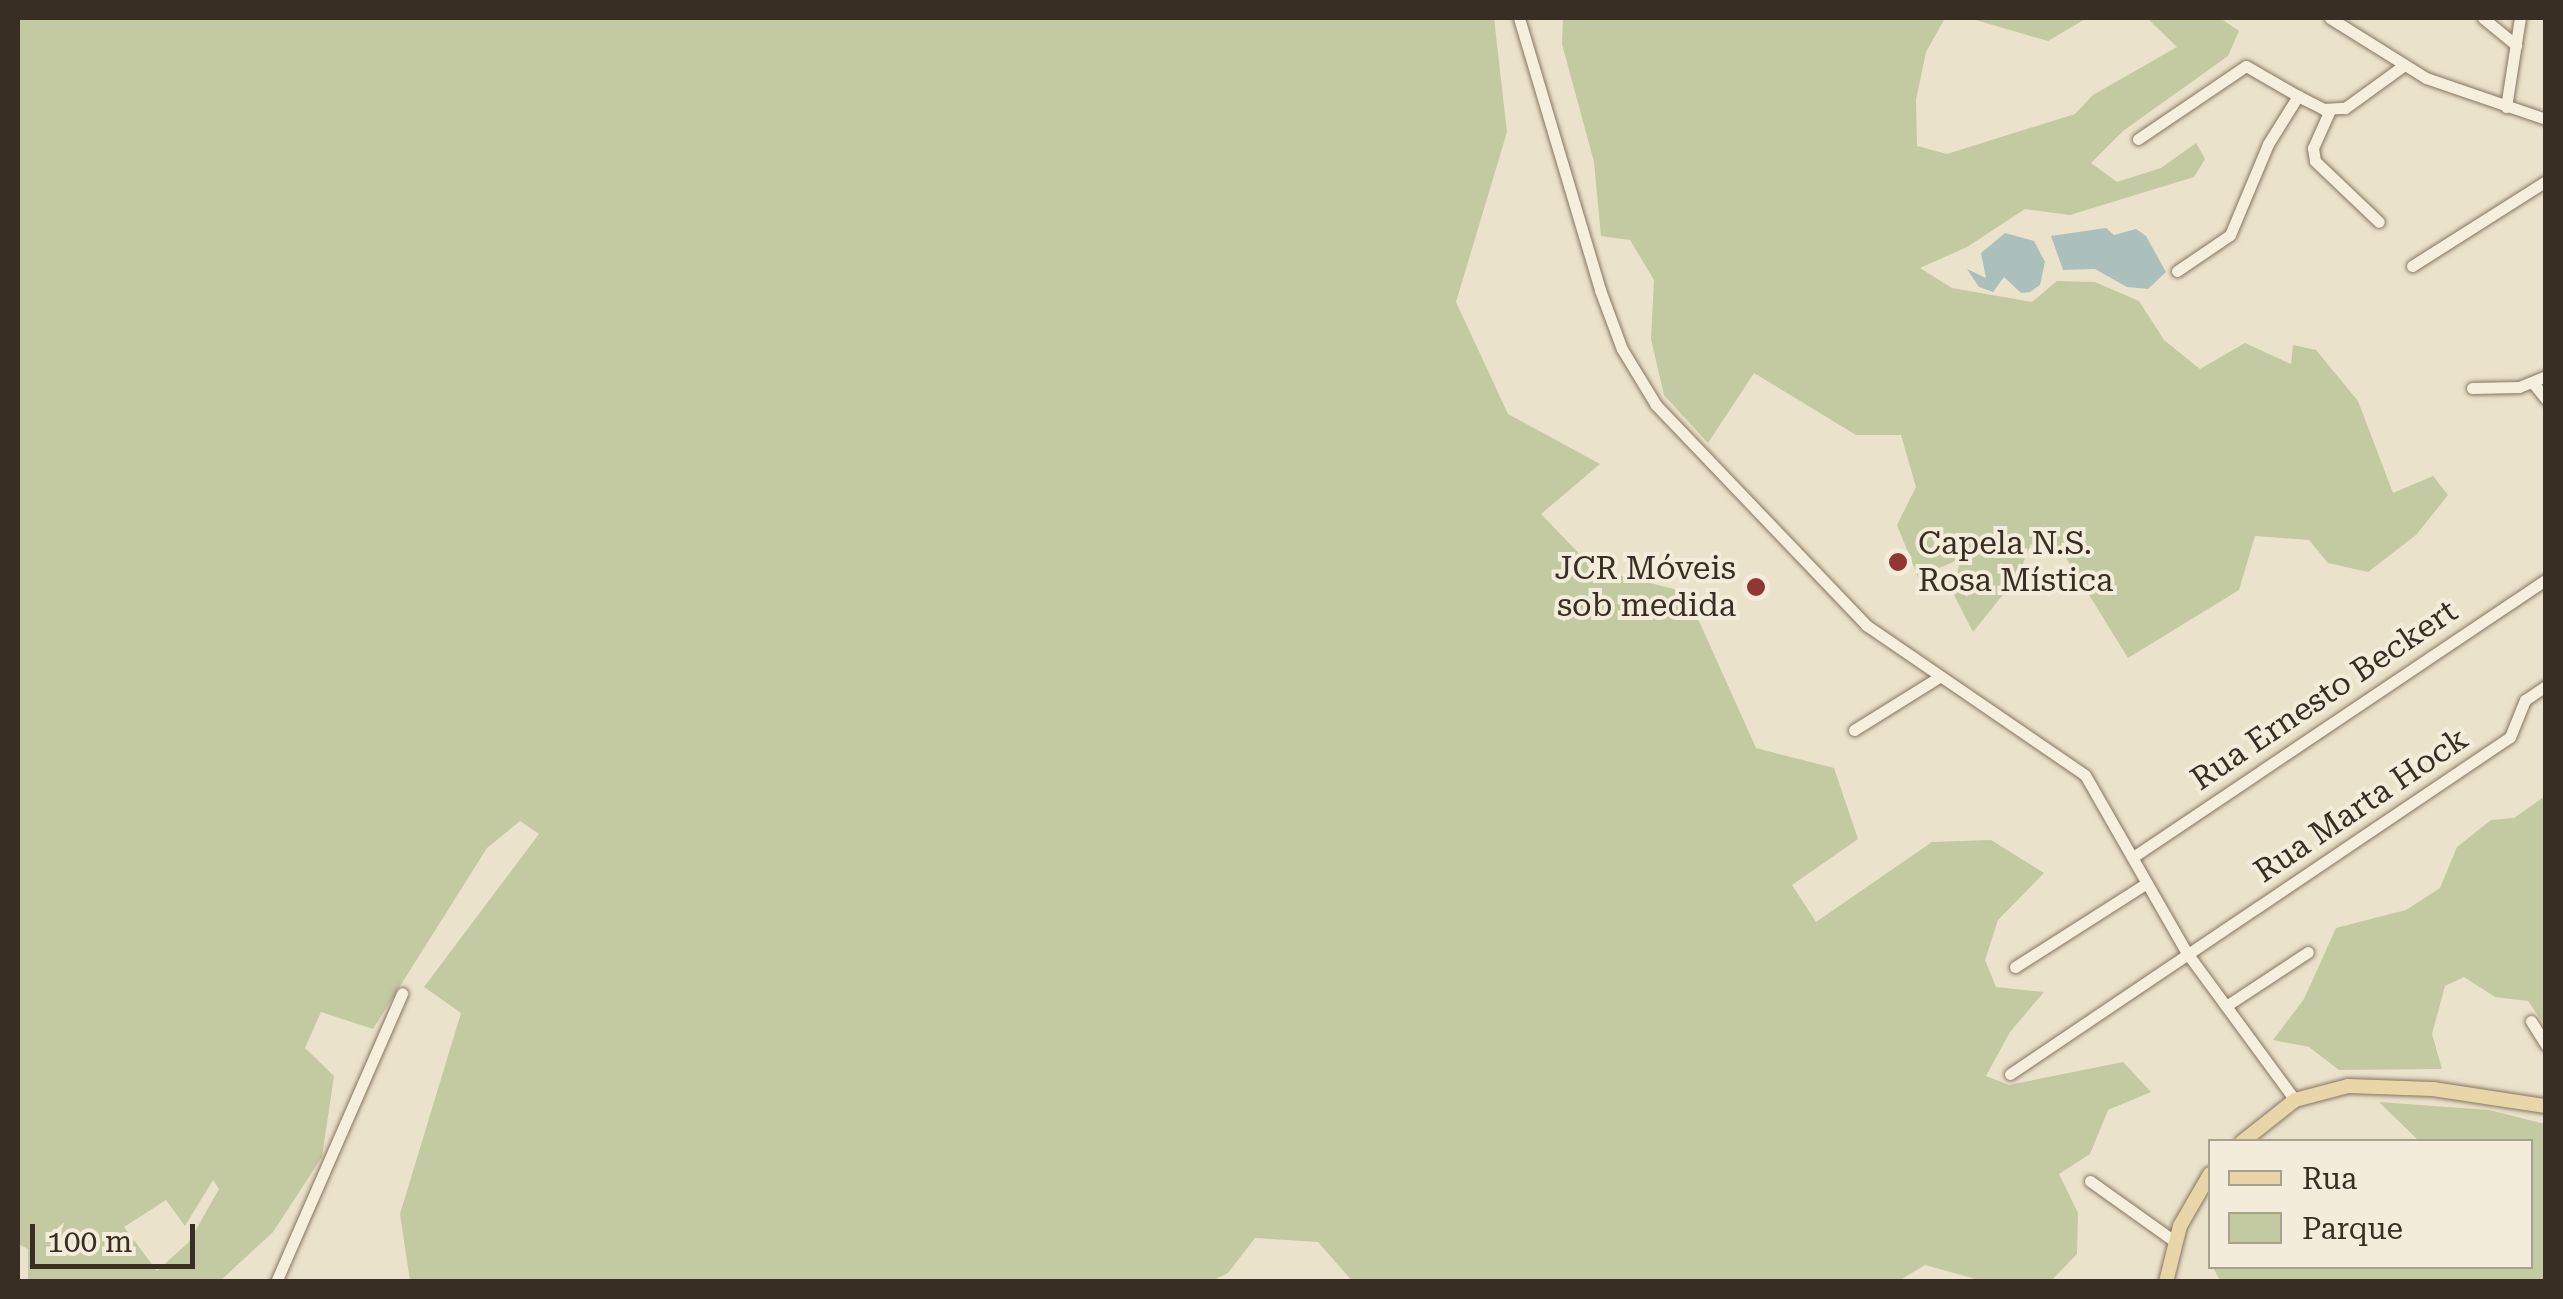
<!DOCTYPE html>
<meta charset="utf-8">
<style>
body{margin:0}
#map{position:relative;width:2563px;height:1299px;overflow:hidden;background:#ebe2cb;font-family:"Roboto Serif",serif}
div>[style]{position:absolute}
.green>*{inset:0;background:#c3c9a0}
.water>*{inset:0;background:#abc0ba}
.roads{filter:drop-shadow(0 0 2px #867561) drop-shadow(0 0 2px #867561)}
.minor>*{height:11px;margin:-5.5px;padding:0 5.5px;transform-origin:5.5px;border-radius:5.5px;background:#f6efde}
.major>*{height:14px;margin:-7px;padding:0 7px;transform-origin:7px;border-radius:7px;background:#e9d6a8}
.dots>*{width:28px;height:28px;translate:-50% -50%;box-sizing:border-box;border:5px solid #f3ecda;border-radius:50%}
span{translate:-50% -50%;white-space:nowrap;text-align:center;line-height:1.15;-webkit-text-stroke:8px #f3ecda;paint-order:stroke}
.poi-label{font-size:32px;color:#392e23}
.left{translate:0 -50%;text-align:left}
.right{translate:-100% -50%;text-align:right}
.street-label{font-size:32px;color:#392e23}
.frame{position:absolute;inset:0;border:20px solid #392e23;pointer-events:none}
.legend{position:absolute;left:2208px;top:1139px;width:325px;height:130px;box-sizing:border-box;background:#f3ecda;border:2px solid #a9a091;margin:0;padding:12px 18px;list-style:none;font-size:30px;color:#392e23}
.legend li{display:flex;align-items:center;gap:20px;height:50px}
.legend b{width:50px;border:2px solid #a9a091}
.scale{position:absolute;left:30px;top:1224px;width:165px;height:45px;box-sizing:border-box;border:5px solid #392e23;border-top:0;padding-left:12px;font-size:30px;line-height:35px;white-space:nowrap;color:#392e23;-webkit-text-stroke:8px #f3ecda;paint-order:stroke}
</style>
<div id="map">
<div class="green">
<i style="clip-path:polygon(evenodd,18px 18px,1494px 18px,1507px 132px,1456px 302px,1508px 414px,1600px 464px,1541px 514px,1594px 569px,1686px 592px,1756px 748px,1834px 768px,1858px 839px,1792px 885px,1816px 922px,1932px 842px,1991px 840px,2044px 873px,1998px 920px,1985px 960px,1996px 987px,2044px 992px,2010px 1032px,1986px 1076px,2009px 1085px,2123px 1062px,2151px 1092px,2108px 1110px,2090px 1154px,2059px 1174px,2078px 1213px,2077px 1254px,2050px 1282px,1983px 1281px,1925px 1265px,1897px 1282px,1353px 1282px,1318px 1242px,1255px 1238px,1228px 1273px,1212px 1281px,410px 1281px,400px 1214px,461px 1013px,424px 987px,539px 834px,520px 821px,487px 848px,373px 1029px,321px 1012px,305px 1048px,334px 1076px,322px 1157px,273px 1232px,220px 1281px,28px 1281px,28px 1249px,18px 1244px,18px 18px,213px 1180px,219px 1189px,189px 1242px,157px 1271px,124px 1227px,166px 1200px,185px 1226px,213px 1180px)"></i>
<i style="clip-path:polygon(1563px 18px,1945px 18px,1926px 52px,1916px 100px,1917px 146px,1947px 154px,2075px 114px,2093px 95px,2177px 47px,2147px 18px,2220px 18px,2239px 31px,2228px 56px,2123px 131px,2091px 163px,2117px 182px,2161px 168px,2196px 143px,2205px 159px,2194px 177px,2070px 215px,2025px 209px,1967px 247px,1920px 268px,1952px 288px,2032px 302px,2057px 281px,2095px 282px,2139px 301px,2164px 340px,2200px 369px,2245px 343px,2291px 364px,2293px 345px,2316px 350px,2358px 401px,2393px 493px,2433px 476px,2448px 495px,2416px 535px,2368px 572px,2328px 563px,2309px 540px,2255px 536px,2239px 590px,2128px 658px,2065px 556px,2031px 544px,2018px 576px,1973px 632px,1954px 595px,1960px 559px,1918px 577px,1897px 525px,1916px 487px,1901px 435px,1856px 435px,1754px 373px,1708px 443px,1664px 395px,1651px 339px,1654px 280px,1630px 240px,1601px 236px,1594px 162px,1562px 44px)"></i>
<i style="clip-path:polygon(1969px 18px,2087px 18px,2048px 41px)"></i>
<i style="clip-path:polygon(2545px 796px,2545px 1025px,2528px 1001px,2495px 997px,2464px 977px,2445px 986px,2432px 1034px,2442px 1069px,2339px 1070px,2309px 1047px,2273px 1040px,2304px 999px,2336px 928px,2406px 910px,2440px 888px,2457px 847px,2491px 820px,2514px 818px)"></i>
<i style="clip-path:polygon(2379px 1102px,2489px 1110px,2545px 1124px,2545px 1281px,2220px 1281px,2213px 1267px,2530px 1266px,2530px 1142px,2419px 1141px)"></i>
</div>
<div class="water">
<i style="clip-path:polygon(2106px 228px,2114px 235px,2136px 229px,2146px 236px,2166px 272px,2148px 289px,2127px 287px,2095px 269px,2063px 270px,2051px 236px)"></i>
<i style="clip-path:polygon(2005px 233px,2034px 241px,2045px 262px,2040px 285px,2030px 292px,2021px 293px,2004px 277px,1993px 292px,1979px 287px,1967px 269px,1986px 278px,1981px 253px)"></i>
</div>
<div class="roads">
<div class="minor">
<i style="left:1519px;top:18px;width:284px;rotate:73.4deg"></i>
<i style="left:1600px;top:290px;width:63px;rotate:69.6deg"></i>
<i style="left:1622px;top:349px;width:66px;rotate:58.7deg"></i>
<i style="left:1656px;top:405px;width:304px;rotate:46.3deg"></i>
<i style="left:1866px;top:625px;width:265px;rotate:34.4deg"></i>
<i style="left:2085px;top:775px;width:205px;rotate:60.2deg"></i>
<i style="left:2187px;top:953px;width:182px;rotate:53.7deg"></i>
<i style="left:2330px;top:18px;width:113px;rotate:32deg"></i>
<i style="left:2426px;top:78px;width:127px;rotate:18.9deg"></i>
<i style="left:2483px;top:18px;width:43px;rotate:39.3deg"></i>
<i style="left:2506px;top:107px;width:90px;rotate:-81.1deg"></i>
<i style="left:2330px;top:110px;width:42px;rotate:114.1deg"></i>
<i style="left:2313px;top:148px;width:13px;rotate:81deg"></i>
<i style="left:2315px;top:161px;width:88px;rotate:43.6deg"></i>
<i style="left:2138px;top:139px;width:130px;rotate:-34.1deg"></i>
<i style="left:2246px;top:66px;width:60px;rotate:30deg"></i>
<i style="left:2412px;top:266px;width:159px;rotate:-32.4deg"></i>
<i style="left:2177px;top:271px;width:64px;rotate:-34.2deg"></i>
<i style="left:2230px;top:235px;width:99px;rotate:-67.3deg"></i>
<i style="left:2268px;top:144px;width:57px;rotate:-58deg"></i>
<i style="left:2298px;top:96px;width:28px;rotate:27deg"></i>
<i style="left:2323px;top:109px;width:22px;rotate:-3deg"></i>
<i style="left:2345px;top:108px;width:72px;rotate:-35.9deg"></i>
<i style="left:2533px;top:383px;width:21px;rotate:51deg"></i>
<i style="left:2472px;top:388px;width:47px;rotate:-1.2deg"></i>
<i style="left:2519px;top:387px;width:29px;rotate:-22deg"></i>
<i style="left:1854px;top:730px;width:100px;rotate:-31.9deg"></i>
<i style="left:2133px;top:857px;width:498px;rotate:-33.9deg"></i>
<i style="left:2015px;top:967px;width:156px;rotate:-32.5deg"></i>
<i style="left:2226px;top:1006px;width:98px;rotate:-33.4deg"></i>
<i style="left:2531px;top:1021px;width:28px;rotate:58deg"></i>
<i style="left:2010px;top:1074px;width:603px;rotate:-33.98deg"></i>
<i style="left:2510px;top:737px;width:40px;rotate:-68deg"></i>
<i style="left:2525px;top:700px;width:25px;rotate:-34deg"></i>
<i style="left:2090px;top:1181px;width:103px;rotate:35.5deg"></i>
<i style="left:276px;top:1282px;width:315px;rotate:-66.4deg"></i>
</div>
<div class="major">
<i style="left:2242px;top:1142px;width:68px;rotate:-38.4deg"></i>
<i style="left:2295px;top:1100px;width:55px;rotate:-14.8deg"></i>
<i style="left:2348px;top:1086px;width:85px;rotate:2deg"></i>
<i style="left:2433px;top:1089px;width:114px;rotate:8.6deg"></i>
<i style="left:2166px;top:1282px;width:58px;rotate:-76deg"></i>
<i style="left:2180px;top:1226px;width:60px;rotate:-60deg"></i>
</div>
</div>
<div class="dots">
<i style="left:1898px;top:562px;background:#903736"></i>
<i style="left:1756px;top:587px;background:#903736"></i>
</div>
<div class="poi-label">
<span class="left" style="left:1918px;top:562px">Capela N.S.<br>Rosa Mística</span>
<span class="right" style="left:1736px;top:587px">JCR Móveis<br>sob medida</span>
</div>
<div class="street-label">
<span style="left:2324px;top:695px;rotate:-34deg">Rua Ernesto Beckert</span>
<span style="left:2361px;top:805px;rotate:-34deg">Rua Marta Hock</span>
</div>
<div class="frame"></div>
<ul class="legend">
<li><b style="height:12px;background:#e9d6a8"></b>Rua</li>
<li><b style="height:28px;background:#c3c9a0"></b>Parque</li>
</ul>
<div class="scale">100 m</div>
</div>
